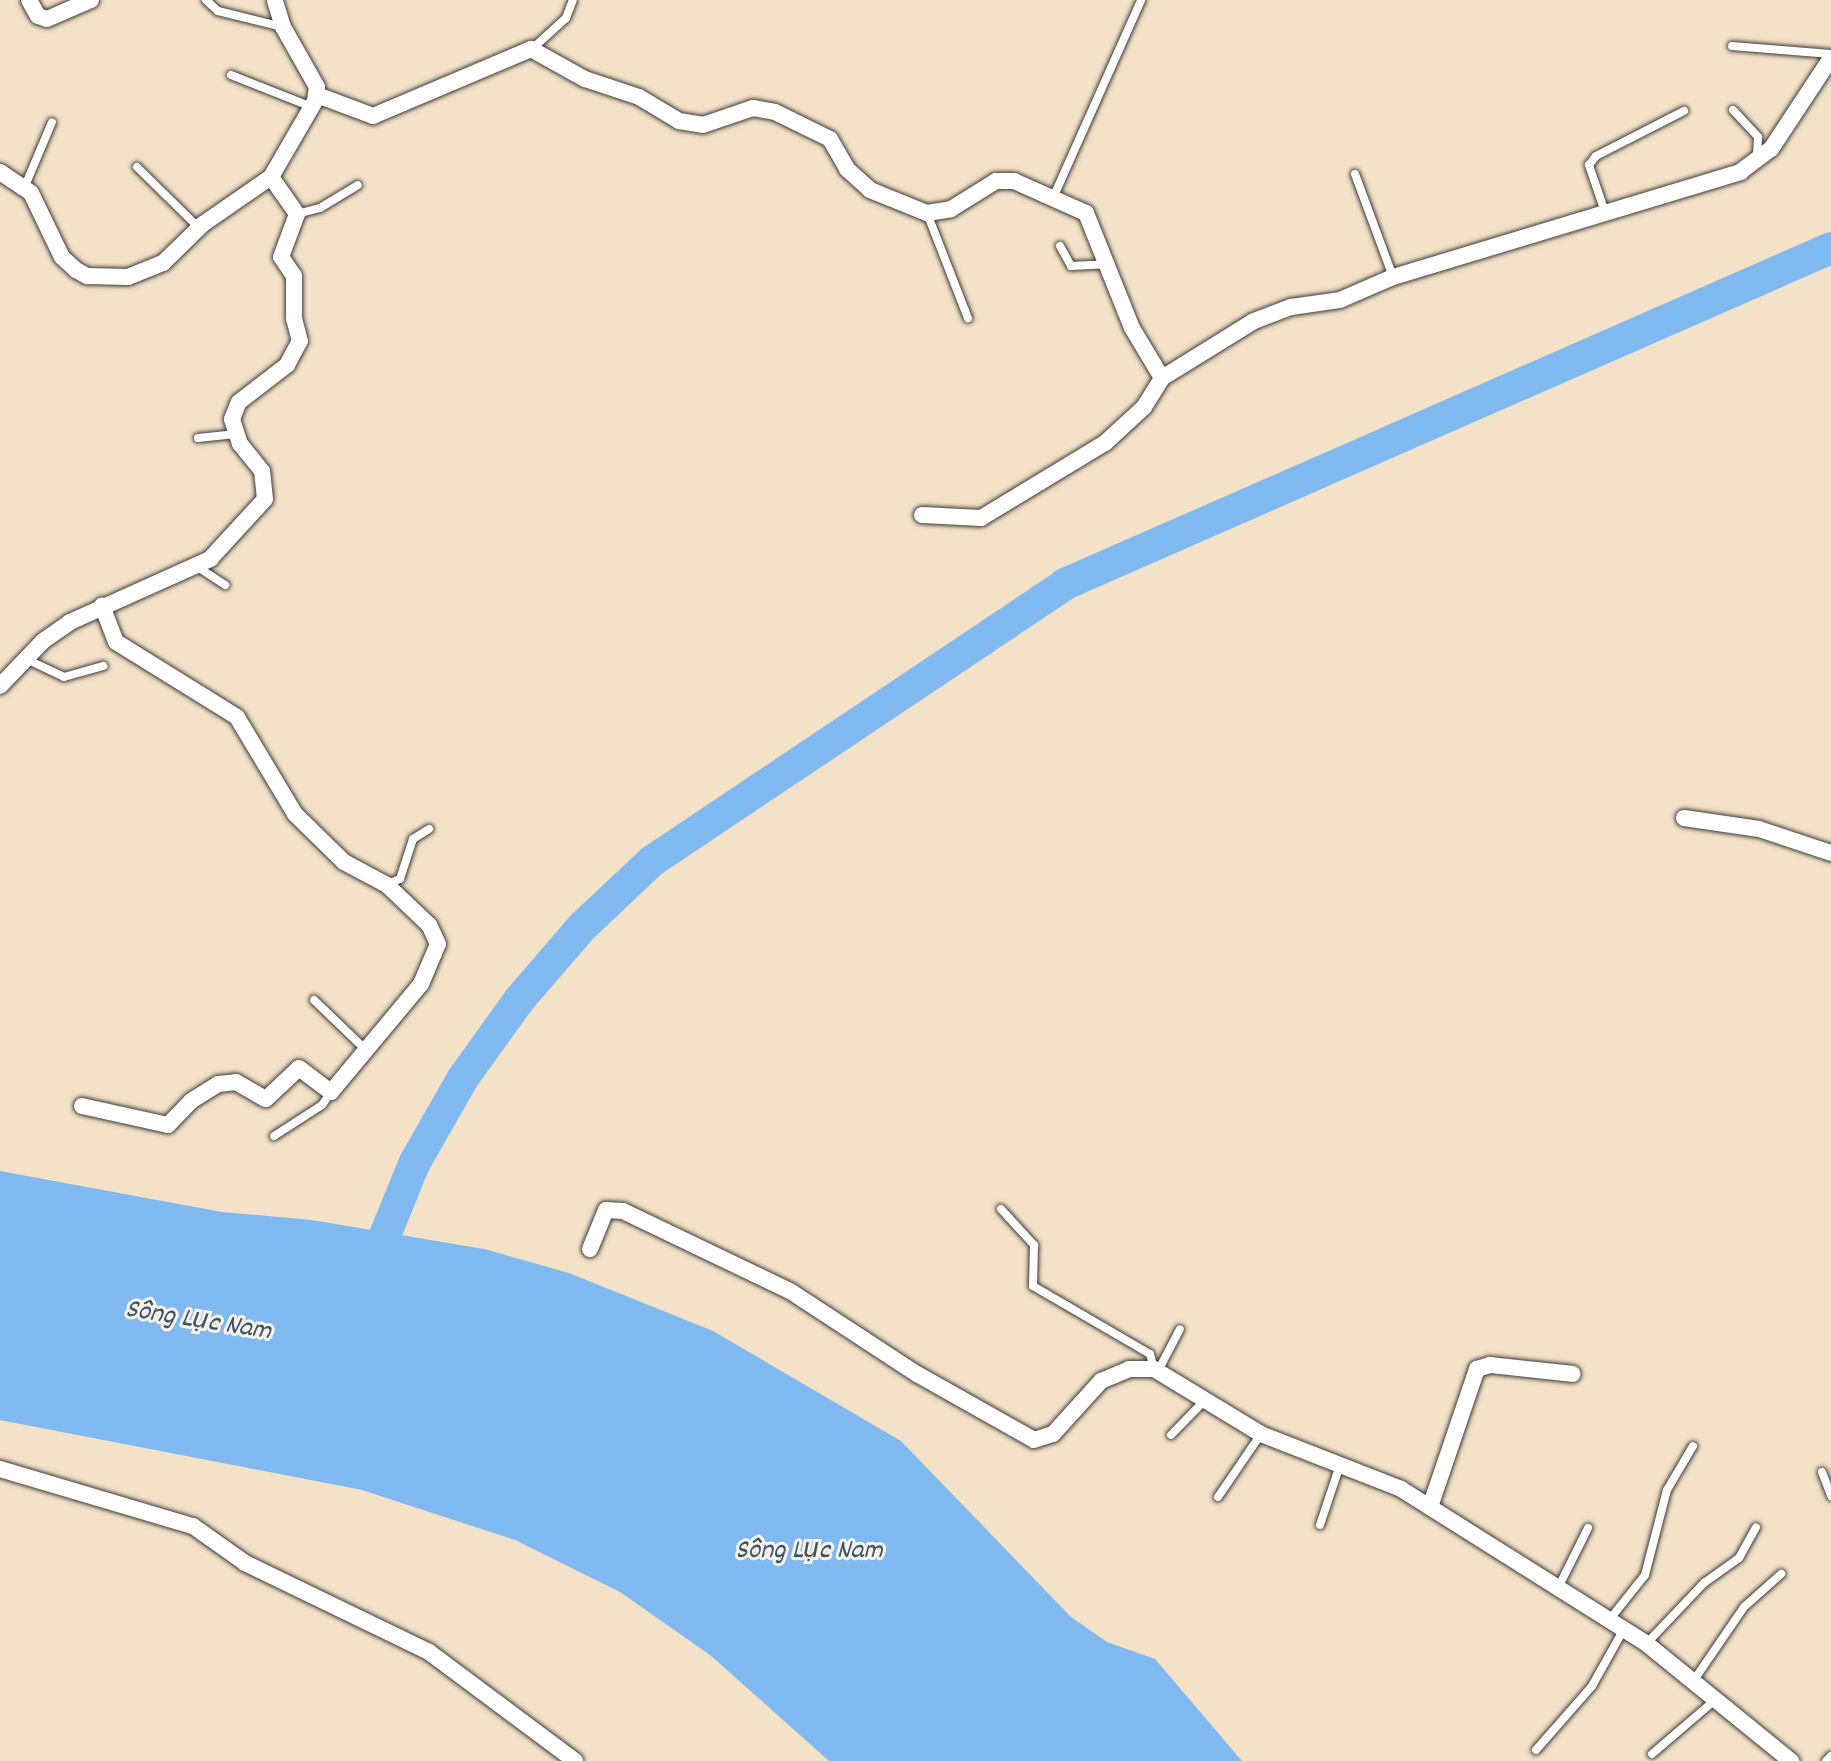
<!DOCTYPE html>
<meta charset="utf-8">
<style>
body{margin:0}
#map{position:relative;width:1831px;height:1761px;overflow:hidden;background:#f3e1c8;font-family:Dekko,sans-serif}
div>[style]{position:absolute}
.water>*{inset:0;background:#7fb9f0}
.river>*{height:32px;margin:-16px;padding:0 16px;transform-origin:16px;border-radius:16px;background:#7fb9f0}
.roads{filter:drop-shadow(0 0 2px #3c3a36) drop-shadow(0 0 2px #3c3a36)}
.service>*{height:8px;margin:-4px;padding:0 4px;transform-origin:4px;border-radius:4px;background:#fff}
.minor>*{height:16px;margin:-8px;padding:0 8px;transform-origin:8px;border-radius:8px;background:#fff}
span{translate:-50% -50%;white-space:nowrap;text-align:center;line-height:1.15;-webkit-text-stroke:6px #f7f3e8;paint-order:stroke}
.water-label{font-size:28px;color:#3f5366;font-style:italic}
</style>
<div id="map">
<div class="water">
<i style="clip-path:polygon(0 1171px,222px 1212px,312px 1220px,484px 1249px,569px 1273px,713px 1331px,901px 1441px,1071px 1617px,1107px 1642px,1155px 1659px,1242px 1761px,829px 1761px,710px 1655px,620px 1592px,515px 1540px,362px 1490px,0 1420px)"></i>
</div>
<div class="river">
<i style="left:369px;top:1274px;width:121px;rotate:-67.7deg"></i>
<i style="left:415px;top:1162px;width:97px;rotate:-60.3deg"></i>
<i style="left:463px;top:1078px;width:96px;rotate:-54.3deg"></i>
<i style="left:519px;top:1000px;width:96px;rotate:-49.2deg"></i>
<i style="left:582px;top:927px;width:96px;rotate:-43.3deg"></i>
<i style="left:652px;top:861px;width:497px;rotate:-33.8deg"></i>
<i style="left:1065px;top:584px;width:836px;rotate:-23.68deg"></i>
</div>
<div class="roads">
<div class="service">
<i style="left:206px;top:0;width:16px;rotate:43deg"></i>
<i style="left:218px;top:11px;width:66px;rotate:14deg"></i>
<i style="left:1732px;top:46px;width:99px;rotate:4.6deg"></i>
<i style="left:532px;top:49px;width:46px;rotate:-42.4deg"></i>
<i style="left:566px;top:18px;width:19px;rotate:-69deg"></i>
<i style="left:231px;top:75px;width:87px;rotate:21.6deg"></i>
<i style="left:1733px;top:110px;width:37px;rotate:47deg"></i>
<i style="left:1758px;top:137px;width:18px;rotate:93deg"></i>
<i style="left:137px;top:167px;width:87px;rotate:44.5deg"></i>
<i style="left:1355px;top:174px;width:110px;rotate:69.7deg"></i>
<i style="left:25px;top:186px;width:69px;rotate:-67.1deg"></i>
<i style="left:1053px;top:198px;width:217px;rotate:-66deg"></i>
<i style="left:1605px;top:212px;width:50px;rotate:-108.8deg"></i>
<i style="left:1589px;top:165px;width:11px;rotate:-52deg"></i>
<i style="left:1596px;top:156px;width:99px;rotate:-27.1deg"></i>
<i style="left:927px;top:213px;width:113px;rotate:68.7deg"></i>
<i style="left:297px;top:214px;width:24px;rotate:-15deg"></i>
<i style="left:320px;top:208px;width:44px;rotate:-31.2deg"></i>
<i style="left:1060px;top:246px;width:23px;rotate:61deg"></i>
<i style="left:1071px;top:266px;width:35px;rotate:-3deg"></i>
<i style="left:198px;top:438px;width:36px;rotate:-6deg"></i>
<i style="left:196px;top:566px;width:35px;rotate:33deg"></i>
<i style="left:26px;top:659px;width:42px;rotate:25.3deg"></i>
<i style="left:64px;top:677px;width:41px;rotate:-15.8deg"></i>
<i style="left:388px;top:884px;width:13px;rotate:-23deg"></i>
<i style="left:400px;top:879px;width:42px;rotate:-72deg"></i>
<i style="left:413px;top:839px;width:19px;rotate:-32deg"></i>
<i style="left:314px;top:1000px;width:75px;rotate:43.9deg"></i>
<i style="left:274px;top:1136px;width:57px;rotate:-32.9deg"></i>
<i style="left:322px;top:1105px;width:16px;rotate:-55deg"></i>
<i style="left:1001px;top:1209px;width:49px;rotate:47.5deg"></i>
<i style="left:1034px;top:1245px;width:41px;rotate:91.4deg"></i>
<i style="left:1033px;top:1286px;width:135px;rotate:30.2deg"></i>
<i style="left:1150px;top:1354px;width:16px;rotate:75deg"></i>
<i style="left:1158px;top:1371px;width:47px;rotate:-62.4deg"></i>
<i style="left:1171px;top:1435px;width:49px;rotate:-45.8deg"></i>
<i style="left:1822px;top:1472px;width:26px;rotate:69deg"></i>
<i style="left:1218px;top:1497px;width:76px;rotate:-55.7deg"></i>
<i style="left:1320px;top:1525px;width:63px;rotate:-71.6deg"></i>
<i style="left:1559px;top:1586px;width:65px;rotate:-63.4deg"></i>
<i style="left:1610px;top:1619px;width:56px;rotate:-51.5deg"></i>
<i style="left:1645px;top:1575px;width:88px;rotate:-75.5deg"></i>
<i style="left:1667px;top:1490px;width:51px;rotate:-59.4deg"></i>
<i style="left:1647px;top:1643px;width:83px;rotate:-46.5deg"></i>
<i style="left:1704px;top:1583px;width:43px;rotate:-35.5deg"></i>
<i style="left:1739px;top:1558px;width:35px;rotate:-61deg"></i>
<i style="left:1694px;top:1680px;width:88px;rotate:-55.6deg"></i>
<i style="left:1744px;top:1607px;width:50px;rotate:-41.7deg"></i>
<i style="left:1536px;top:1750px;width:85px;rotate:-48.8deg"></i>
<i style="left:1592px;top:1686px;width:65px;rotate:-60.7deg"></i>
<i style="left:1652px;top:1754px;width:83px;rotate:-40.6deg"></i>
<i style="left:1826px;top:1761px;width:7px;rotate:-45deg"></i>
</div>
<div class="minor">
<i style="left:29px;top:0;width:18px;rotate:61deg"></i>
<i style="left:38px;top:16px;width:9px;rotate:18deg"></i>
<i style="left:47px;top:19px;width:48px;rotate:-23.4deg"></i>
<i style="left:317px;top:95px;width:60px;rotate:20.6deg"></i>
<i style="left:373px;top:116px;width:172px;rotate:-23deg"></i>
<i style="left:531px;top:49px;width:62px;rotate:29.1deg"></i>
<i style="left:585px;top:79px;width:57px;rotate:18.4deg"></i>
<i style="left:639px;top:97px;width:47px;rotate:31deg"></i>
<i style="left:679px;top:121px;width:24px;rotate:9deg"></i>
<i style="left:703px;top:125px;width:53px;rotate:-18.8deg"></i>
<i style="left:753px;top:108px;width:22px;rotate:10deg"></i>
<i style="left:775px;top:112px;width:61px;rotate:26.1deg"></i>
<i style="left:830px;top:139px;width:34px;rotate:60deg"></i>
<i style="left:847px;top:169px;width:31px;rotate:42deg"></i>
<i style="left:870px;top:190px;width:61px;rotate:22deg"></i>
<i style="left:927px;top:213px;width:24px;rotate:-9deg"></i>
<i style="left:951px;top:209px;width:53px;rotate:-31.9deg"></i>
<i style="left:996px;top:181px;width:18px"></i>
<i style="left:1014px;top:181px;width:79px;rotate:24deg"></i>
<i style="left:1086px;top:213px;width:124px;rotate:68.2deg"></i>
<i style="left:1132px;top:328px;width:58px;rotate:59deg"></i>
<i style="left:1162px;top:378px;width:108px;rotate:-31.8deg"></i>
<i style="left:1254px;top:321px;width:40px;rotate:-21deg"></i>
<i style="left:1291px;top:307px;width:49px;rotate:-8.1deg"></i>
<i style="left:1340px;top:300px;width:58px;rotate:-23.5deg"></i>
<i style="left:1393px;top:277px;width:363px;rotate:-16.8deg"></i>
<i style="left:1740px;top:172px;width:39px;rotate:-37deg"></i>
<i style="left:1771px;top:149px;width:109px;rotate:-56.6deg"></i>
<i style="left:0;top:172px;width:37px;rotate:34deg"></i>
<i style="left:31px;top:193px;width:71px;rotate:64.2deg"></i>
<i style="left:62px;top:257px;width:19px;rotate:43deg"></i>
<i style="left:76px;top:270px;width:13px;rotate:29deg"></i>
<i style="left:87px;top:276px;width:41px;rotate:1.4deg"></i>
<i style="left:128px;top:277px;width:38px;rotate:-22deg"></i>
<i style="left:163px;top:263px;width:56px;rotate:-44.3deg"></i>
<i style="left:203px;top:224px;width:83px;rotate:-34.7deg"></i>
<i style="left:271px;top:177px;width:88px;rotate:-59.9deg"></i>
<i style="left:315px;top:101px;width:14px;rotate:-82deg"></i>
<i style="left:317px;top:87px;width:69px;rotate:-119.5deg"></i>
<i style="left:283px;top:27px;width:28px;rotate:-107deg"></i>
<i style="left:922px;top:515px;width:59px;rotate:2.9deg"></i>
<i style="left:981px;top:518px;width:145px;rotate:-31.2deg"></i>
<i style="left:1105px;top:443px;width:53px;rotate:-42.7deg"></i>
<i style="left:1144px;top:407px;width:34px;rotate:-58deg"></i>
<i style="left:0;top:686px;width:62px;rotate:-46.3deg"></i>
<i style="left:43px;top:641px;width:33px;rotate:-35deg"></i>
<i style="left:70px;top:622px;width:154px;rotate:-24.2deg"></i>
<i style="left:210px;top:559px;width:81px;rotate:-47.5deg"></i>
<i style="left:265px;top:499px;width:28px;rotate:-96deg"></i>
<i style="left:262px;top:471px;width:35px;rotate:-129deg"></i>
<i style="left:240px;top:444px;width:26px;rotate:-108deg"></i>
<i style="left:232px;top:419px;width:18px;rotate:-68deg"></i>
<i style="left:239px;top:402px;width:61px;rotate:-37.6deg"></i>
<i style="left:287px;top:365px;width:27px;rotate:-62deg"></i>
<i style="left:300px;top:341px;width:24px;rotate:-105deg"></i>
<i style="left:294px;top:318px;width:42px;rotate:-90deg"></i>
<i style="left:294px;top:276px;width:23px;rotate:-124deg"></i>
<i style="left:281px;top:257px;width:46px;rotate:-69.6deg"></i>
<i style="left:297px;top:214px;width:45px;rotate:-125.1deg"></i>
<i style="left:1684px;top:818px;width:76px;rotate:8.3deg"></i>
<i style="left:1759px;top:829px;width:76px;rotate:18.4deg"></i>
<i style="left:82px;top:1106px;width:88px;rotate:12.5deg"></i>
<i style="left:168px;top:1125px;width:33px;rotate:-46deg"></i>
<i style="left:191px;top:1101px;width:32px;rotate:-32deg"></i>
<i style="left:218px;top:1084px;width:18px;rotate:-6deg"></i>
<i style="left:236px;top:1082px;width:34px;rotate:30deg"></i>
<i style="left:266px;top:1099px;width:45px;rotate:-43.2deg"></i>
<i style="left:299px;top:1068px;width:40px;rotate:37deg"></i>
<i style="left:331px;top:1092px;width:141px;rotate:-50.2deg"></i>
<i style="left:421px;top:984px;width:43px;rotate:-67deg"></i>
<i style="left:438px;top:944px;width:21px;rotate:-115deg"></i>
<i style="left:429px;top:925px;width:58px;rotate:-136.4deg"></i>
<i style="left:387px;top:885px;width:49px;rotate:-151.9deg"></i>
<i style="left:344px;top:862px;width:69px;rotate:-135.6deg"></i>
<i style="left:295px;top:814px;width:113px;rotate:-120.9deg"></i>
<i style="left:237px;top:717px;width:142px;rotate:-148.2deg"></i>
<i style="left:116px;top:642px;width:39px;rotate:-111deg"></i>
<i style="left:590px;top:1249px;width:42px;rotate:-67.7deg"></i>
<i style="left:606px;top:1210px;width:17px;rotate:3deg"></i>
<i style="left:623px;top:1211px;width:185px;rotate:25.6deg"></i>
<i style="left:790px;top:1291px;width:152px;rotate:33.2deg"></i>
<i style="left:917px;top:1374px;width:134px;rotate:29.4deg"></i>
<i style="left:1034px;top:1440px;width:20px;rotate:-18deg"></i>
<i style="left:1053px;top:1434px;width:72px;rotate:-47.8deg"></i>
<i style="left:1101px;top:1381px;width:30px;rotate:-23deg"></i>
<i style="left:1129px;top:1369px;width:25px"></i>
<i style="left:1154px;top:1369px;width:125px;rotate:31.3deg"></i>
<i style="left:1261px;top:1434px;width:150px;rotate:21.4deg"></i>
<i style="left:1401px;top:1489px;width:291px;rotate:32.2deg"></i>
<i style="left:1647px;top:1644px;width:186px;rotate:39.1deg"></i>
<i style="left:0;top:1469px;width:201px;rotate:16.5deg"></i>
<i style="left:193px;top:1526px;width:64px;rotate:35.4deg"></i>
<i style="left:245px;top:1563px;width:204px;rotate:25.8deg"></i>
<i style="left:429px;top:1652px;width:182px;rotate:36.7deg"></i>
<i style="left:1430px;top:1507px;width:146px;rotate:-71.2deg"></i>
<i style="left:1477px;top:1369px;width:14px;rotate:-17deg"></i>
<i style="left:1490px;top:1365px;width:83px;rotate:6.2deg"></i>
</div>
</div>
<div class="water-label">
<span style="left:198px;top:1322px;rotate:9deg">Sông Lục Nam</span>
<span style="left:809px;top:1552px">Sông Lục Nam</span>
</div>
</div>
